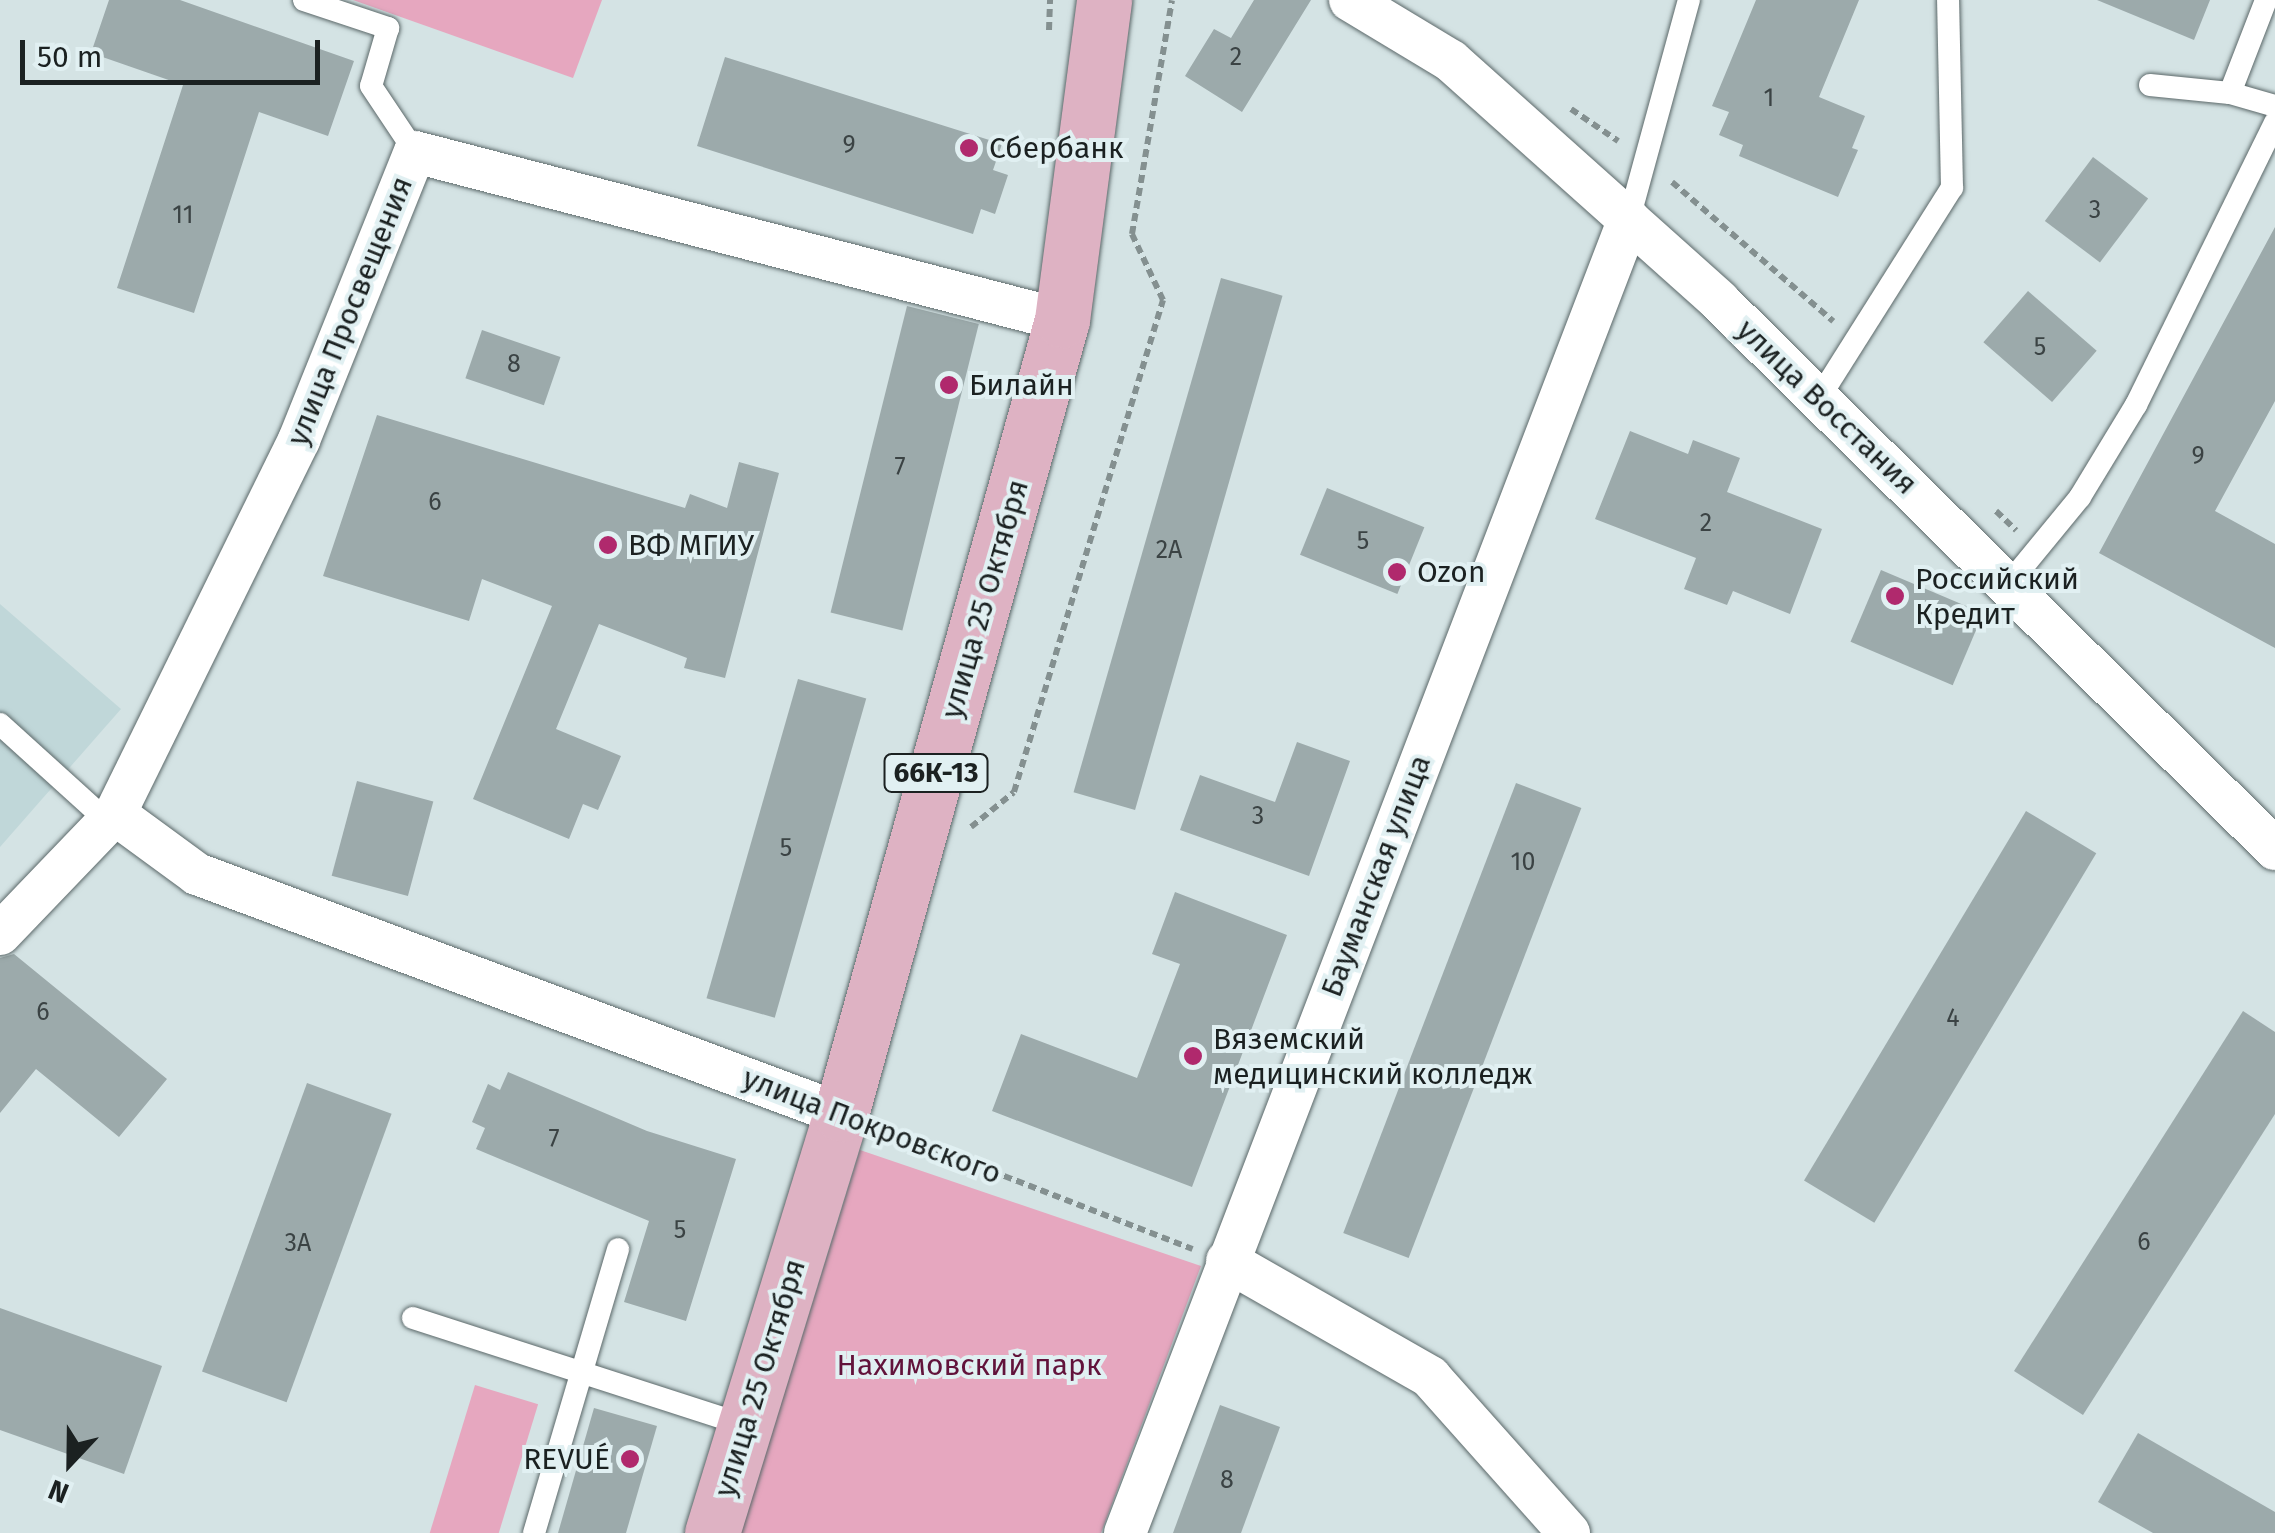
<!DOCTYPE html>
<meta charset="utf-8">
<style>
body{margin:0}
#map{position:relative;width:2275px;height:1533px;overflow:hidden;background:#d4e3e4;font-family:"Fira Sans",sans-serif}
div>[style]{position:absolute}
.built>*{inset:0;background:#c0d7d9}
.green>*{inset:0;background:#e6a7bf;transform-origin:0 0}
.building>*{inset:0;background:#9caaab;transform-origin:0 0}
.path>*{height:6px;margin-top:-3px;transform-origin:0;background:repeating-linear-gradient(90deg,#849090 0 8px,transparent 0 13px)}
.roads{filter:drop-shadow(0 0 2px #5b6869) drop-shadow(0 0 2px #5b6869)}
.lane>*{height:22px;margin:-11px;padding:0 11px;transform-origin:11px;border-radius:11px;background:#fff}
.street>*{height:42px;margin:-21px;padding:0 21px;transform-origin:21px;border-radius:21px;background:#fff}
.primary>*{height:55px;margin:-27.5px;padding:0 27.5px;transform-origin:27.5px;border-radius:27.5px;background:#deb2c3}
.dots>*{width:28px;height:28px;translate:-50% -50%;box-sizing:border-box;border:5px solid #e1f0f2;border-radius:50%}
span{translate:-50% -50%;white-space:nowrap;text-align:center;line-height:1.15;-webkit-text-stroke:8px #e1f0f2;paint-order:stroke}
.number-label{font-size:25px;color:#3b4344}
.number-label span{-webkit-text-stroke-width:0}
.shield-label span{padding:2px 8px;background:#e1f0f2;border:2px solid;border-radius:8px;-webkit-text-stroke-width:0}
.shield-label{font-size:28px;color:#1b2121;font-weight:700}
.poi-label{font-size:30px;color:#1b2121}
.left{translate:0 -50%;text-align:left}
.right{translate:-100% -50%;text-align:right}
.street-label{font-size:30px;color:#1b2121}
.park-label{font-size:30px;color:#62133b}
.north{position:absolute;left:20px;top:1413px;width:100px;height:100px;-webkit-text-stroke:8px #e1f0f2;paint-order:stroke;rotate:202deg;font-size:28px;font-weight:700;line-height:40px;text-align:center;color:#1b2121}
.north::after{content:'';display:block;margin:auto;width:35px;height:45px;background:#1b2121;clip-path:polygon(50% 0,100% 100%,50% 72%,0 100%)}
.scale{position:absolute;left:20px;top:40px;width:300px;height:45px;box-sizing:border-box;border:5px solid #1b2121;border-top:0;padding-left:12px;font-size:30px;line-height:35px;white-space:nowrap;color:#1b2121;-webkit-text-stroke:8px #e1f0f2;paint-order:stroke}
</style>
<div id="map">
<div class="built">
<i style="clip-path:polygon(0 604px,121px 709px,0 847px)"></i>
</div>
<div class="green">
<i style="clip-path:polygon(353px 0,602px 0,573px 78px)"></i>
<i style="clip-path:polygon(860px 1150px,1201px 1266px,1101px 1533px,741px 1533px)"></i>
<i style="left:475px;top:1385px;width:66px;height:155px;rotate:17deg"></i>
</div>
<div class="building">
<i style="clip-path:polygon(109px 0,180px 0,354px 61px,328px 136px,259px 112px,194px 313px,117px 288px,183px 85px,91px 53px)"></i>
<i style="clip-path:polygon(1254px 0,1311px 0,1242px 112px,1185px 76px,1214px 29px,1231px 38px)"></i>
<i style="clip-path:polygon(1756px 0,1859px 0,1819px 97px,1865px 116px,1852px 148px,1858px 150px,1838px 197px,1739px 156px,1743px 145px,1719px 135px,1729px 112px,1712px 106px)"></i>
<i style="clip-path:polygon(2097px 0,2210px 0,2194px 40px)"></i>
<i style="clip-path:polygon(725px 57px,1002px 144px,993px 170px,1008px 175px,995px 214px,981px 209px,973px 234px,697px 146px)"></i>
<i style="left:2093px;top:157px;width:69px;height:80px;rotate:37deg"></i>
<i style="clip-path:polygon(2275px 227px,2275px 401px,2215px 511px,2275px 544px,2275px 648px,2099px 553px)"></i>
<i style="left:1221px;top:278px;width:64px;height:535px;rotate:16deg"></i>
<i style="left:2028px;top:291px;width:91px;height:68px;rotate:41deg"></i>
<i style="left:907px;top:306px;width:74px;height:316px;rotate:14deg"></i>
<i style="left:482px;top:330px;width:83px;height:51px;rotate:19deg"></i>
<i style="clip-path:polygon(377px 415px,685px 508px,690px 494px,727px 508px,739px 462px,779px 473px,725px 678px,684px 668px,687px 658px,599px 624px,556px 729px,621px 756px,598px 810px,583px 804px,569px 839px,473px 799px,552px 606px,482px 579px,469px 621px,323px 576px)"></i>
<i style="clip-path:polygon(1630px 431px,1688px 454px,1693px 440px,1740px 458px,1727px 492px,1822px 529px,1790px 614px,1733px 591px,1727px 605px,1684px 589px,1696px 558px,1595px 519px)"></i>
<i style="left:1327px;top:488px;width:105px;height:72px;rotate:22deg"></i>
<i style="left:1881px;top:570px;width:111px;height:78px;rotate:23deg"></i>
<i style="left:798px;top:679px;width:71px;height:332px;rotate:16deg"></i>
<i style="clip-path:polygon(1297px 742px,1350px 761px,1309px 876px,1180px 830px,1200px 775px,1275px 802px)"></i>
<i style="left:357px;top:781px;width:79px;height:98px;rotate:15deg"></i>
<i style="left:1516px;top:783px;width:70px;height:482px;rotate:21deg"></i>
<i style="left:2026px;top:811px;width:82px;height:431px;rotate:31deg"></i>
<i style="clip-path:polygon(1175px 892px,1287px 935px,1192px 1187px,992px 1111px,1021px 1034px,1137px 1078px,1180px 964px,1152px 954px)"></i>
<i style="clip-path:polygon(14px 954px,167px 1079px,119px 1137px,36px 1069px,0 1113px,0 958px)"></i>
<i style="clip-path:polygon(2243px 1011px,2275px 1032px,2275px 1114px,2083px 1415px,2014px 1371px)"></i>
<i style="clip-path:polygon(508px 1072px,647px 1131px,736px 1159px,686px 1321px,624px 1302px,649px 1221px,476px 1149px,485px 1128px,472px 1122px,488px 1084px,500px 1090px)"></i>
<i style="left:307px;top:1083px;width:90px;height:307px;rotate:20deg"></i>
<i style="clip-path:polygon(0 1308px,162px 1366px,124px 1474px,0 1430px)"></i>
<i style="clip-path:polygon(1220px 1405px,1280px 1427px,1241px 1533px,1173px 1533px)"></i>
<i style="clip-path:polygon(594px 1408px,657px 1426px,626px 1533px,558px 1533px)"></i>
<i style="clip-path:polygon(2138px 1433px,2275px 1512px,2275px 1533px,2153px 1533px,2098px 1502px)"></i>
</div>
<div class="path">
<i style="left:1049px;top:30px;width:30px;rotate:-88deg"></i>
<i style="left:1571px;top:109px;width:57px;rotate:34.2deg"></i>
<i style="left:1672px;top:182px;width:213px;rotate:40.8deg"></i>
<i style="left:1996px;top:511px;width:28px;rotate:44deg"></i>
<i style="left:971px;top:827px;width:55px;rotate:-39.1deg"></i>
<i style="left:1014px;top:792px;width:514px;rotate:-73.15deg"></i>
<i style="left:1163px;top:300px;width:73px;rotate:-115.2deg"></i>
<i style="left:1132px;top:234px;width:237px;rotate:-80.3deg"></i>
<i style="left:883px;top:1129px;width:332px;rotate:21.2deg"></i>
</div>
<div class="roads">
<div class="lane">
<i style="left:304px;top:0;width:89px;rotate:18.4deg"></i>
<i style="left:388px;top:28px;width:60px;rotate:106.3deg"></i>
<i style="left:371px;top:86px;width:79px;rotate:56.3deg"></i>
<i style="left:2150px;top:85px;width:80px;rotate:5.7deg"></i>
<i style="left:2230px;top:93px;width:47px;rotate:16.1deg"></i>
<i style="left:2230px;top:93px;width:100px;rotate:-68.8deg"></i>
<i style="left:1629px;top:219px;width:227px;rotate:-74.7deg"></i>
<i style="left:1819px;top:398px;width:249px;rotate:-57.7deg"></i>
<i style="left:1952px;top:188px;width:188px;rotate:-91.2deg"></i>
<i style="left:2007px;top:586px;width:115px;rotate:-50.6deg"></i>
<i style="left:2080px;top:497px;width:108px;rotate:-58.7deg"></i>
<i style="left:2136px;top:405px;width:315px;rotate:-63.8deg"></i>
<i style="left:0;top:724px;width:146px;rotate:42.2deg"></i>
<i style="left:413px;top:1318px;width:349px;rotate:17.9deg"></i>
<i style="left:534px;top:1533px;width:296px;rotate:-73.5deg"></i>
</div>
<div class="street">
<i style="left:1350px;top:0;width:118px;rotate:31.1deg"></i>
<i style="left:1451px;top:61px;width:360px;rotate:41.8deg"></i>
<i style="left:1719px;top:301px;width:781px;rotate:44.58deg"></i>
<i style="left:115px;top:814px;width:102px;rotate:36.2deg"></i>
<i style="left:197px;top:874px;width:687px;rotate:20.44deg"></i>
<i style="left:0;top:934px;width:166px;rotate:-46.2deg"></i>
<i style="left:115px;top:814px;width:417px;rotate:-63.8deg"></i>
<i style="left:299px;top:440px;width:310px;rotate:-68.1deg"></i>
<i style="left:415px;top:152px;width:668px;rotate:14.56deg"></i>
<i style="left:1227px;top:1261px;width:234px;rotate:29.7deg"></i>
<i style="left:1430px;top:1377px;width:209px;rotate:48.3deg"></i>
<i style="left:1125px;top:1533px;width:1407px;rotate:-69.02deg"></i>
</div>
<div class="primary">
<i style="left:712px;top:1533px;width:438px;rotate:-72.9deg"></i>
<i style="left:841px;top:1114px;width:824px;rotate:-74.45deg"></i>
<i style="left:1062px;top:320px;width:323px;rotate:-82.5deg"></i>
</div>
</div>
<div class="dots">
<i style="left:969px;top:148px;background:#b0296d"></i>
<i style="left:949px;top:385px;background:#b0296d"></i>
<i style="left:608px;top:545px;background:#b0296d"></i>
<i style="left:1397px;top:572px;background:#b0296d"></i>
<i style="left:1895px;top:596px;background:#b0296d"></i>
<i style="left:1193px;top:1056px;background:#b0296d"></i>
<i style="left:630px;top:1459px;background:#b0296d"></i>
</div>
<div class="number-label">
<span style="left:1236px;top:57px">2</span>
<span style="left:1769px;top:98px">1</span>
<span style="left:849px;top:145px">9</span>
<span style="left:2095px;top:210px">3</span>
<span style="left:183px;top:215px">11</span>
<span style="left:2040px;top:347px">5</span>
<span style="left:514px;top:364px">8</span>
<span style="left:2198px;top:456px">9</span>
<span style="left:900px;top:466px">7</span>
<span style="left:435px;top:502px">6</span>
<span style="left:1706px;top:523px">2</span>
<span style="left:1363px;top:541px">5</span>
<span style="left:1169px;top:550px">2А</span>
<span style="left:1258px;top:816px">3</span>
<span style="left:786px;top:848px">5</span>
<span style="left:1523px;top:862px">10</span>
<span style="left:43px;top:1012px">6</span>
<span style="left:1953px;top:1018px">4</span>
<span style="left:554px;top:1138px">7</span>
<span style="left:680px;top:1230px">5</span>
<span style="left:2144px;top:1242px">6</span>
<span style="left:298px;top:1243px">3А</span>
<span style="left:1227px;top:1480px">8</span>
</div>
<div class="shield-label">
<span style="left:936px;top:773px">66К-13</span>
</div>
<div class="poi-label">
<span class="left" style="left:989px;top:148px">Сбербанк</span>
<span class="left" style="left:969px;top:385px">Билайн</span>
<span class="left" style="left:628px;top:545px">ВФ МГИУ</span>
<span class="left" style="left:1417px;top:572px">Ozon</span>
<span class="left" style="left:1915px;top:596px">Российский<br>Кредит</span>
<span class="left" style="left:1213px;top:1056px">Вяземский<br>медицинский колледж</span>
<span class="right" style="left:610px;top:1459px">REVUÉ</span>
</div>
<div class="street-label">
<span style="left:350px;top:311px;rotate:-68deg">улица Просвещения</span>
<span style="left:1827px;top:407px;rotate:44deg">улица Восстания</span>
<span style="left:985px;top:599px;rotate:-74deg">улица 25 Октября</span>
<span style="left:1376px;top:876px;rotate:-69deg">Бауманская улица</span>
<span style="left:872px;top:1126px;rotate:21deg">улица Покровского</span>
<span style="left:760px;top:1378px;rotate:-73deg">улица 25 Октября</span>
</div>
<div class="park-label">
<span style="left:969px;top:1365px">Нахимовский парк</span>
</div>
<div class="north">N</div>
<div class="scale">50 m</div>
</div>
